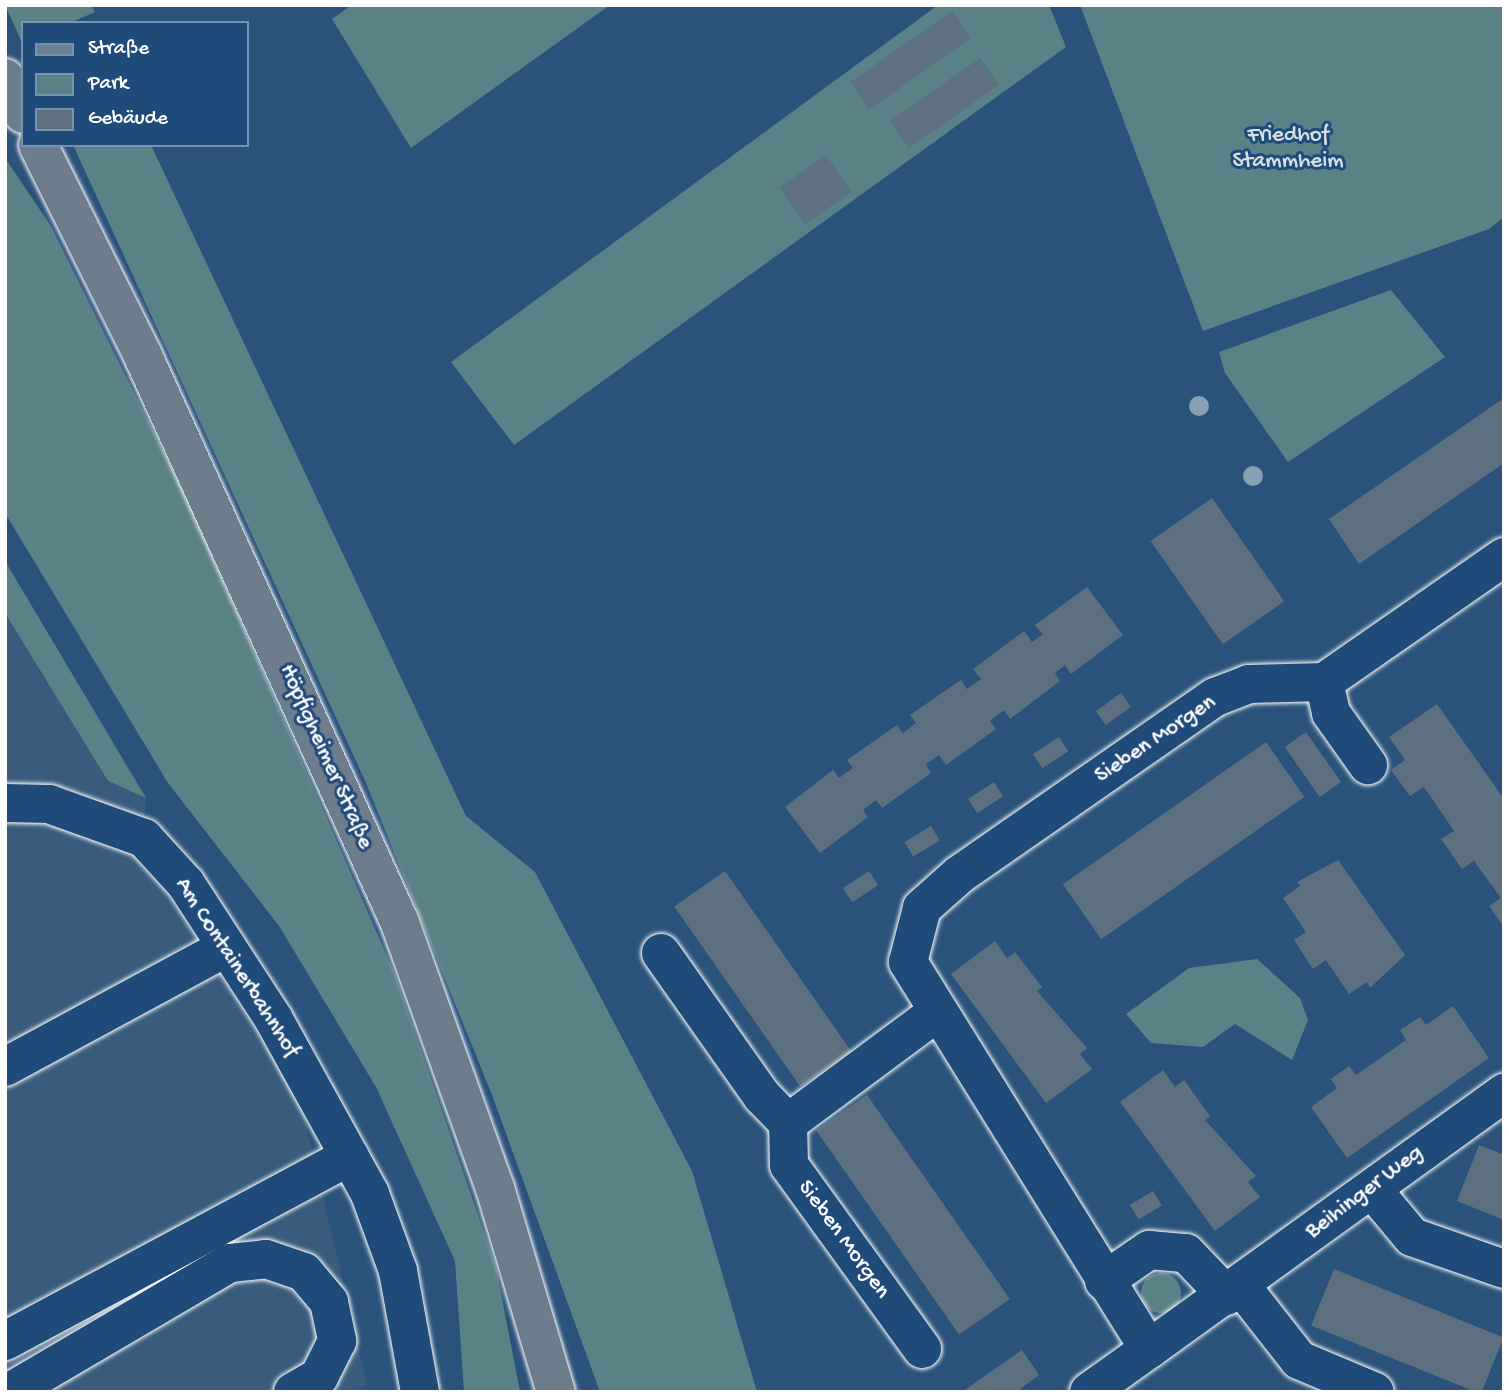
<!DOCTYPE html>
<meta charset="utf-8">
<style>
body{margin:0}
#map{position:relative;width:1509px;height:1397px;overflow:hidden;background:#2b527b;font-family:"Gochi Hand",sans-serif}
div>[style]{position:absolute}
.built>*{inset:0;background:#3a5b7c}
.green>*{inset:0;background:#5a8186}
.round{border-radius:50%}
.building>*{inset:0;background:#5d707f;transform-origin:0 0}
.roads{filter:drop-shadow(0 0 2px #fff) drop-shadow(0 0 2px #fff)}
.minor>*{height:38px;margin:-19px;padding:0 19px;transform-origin:19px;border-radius:19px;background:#1f4a7a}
.major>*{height:38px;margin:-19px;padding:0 19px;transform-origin:19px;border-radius:19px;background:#6c7d8b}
.trees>*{width:20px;height:20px;margin:-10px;border-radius:50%;background:#89a0b3}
span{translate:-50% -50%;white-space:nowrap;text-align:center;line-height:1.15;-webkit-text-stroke:6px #1f4a7a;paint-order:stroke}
.park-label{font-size:23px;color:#d6e0e1}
.street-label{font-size:23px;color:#fff}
.frame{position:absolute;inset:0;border:7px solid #fff;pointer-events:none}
.legend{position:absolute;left:21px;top:21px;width:228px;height:126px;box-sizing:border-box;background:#1f4a7a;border:2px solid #7992af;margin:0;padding:9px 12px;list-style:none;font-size:21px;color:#fff}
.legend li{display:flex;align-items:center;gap:14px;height:35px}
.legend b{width:35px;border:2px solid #7992af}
</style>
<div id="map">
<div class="built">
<i style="clip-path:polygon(5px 613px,108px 781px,146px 798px,141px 867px,164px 890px,300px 1099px,367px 1384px,353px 1392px,5px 1392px)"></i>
</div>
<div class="green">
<i style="clip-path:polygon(5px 5px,91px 5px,95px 12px,70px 23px,23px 23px,23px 45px)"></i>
<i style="clip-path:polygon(352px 5px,610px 5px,411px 148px,332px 19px)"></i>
<i style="clip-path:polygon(938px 5px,1049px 5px,1066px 47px,514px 445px,451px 362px)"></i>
<i style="clip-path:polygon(1080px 5px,1504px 5px,1504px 217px,1489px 229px,1203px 331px)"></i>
<i style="clip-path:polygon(73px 145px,151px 145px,466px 816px,535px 872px,692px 1171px,757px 1392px,600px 1392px,492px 1095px,366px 783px)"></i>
<i style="clip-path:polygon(5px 158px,51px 226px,187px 499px,394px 972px,496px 1267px,520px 1392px,464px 1392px,455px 1261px,376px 1087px,279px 926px,168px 783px,5px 513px)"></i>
<i style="clip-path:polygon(1391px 290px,1445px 357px,1288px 462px,1225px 373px,1219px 352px)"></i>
<i style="clip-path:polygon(5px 561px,146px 798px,108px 781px,5px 613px)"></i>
<i style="clip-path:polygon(1257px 959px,1300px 998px,1308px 1020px,1292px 1060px,1235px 1024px,1203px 1047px,1151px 1043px,1126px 1014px,1189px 968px)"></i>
<i class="round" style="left:1141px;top:1273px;width:40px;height:40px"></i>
</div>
<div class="building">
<i style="left:952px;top:11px;width:33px;height:124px;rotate:55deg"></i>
<i style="left:980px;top:58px;width:33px;height:110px;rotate:55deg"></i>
<i style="left:826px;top:155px;width:45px;height:57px;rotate:55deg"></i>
<i style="clip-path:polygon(1504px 398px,1504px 463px,1359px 564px,1329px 519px)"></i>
<i style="left:1212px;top:498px;width:126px;height:75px;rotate:55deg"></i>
<i style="clip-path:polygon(1087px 587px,1123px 635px,1071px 674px,1065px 665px,1055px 673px,1060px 681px,1010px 719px,1004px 710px,990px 721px,996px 729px,946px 765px,939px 755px,926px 764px,931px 773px,882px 808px,876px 800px,863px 810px,868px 817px,820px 853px,785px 807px,833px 770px,839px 778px,853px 768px,847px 760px,897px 725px,903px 733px,916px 723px,910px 715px,961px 680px,967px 689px,981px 679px,973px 669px,1024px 631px,1032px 642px,1043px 634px,1035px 625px)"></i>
<i style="left:1121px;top:693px;width:17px;height:31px;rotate:54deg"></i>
<i style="clip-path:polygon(1437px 704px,1504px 799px,1504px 927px,1489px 906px,1501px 898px,1474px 861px,1462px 869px,1441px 839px,1454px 831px,1424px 787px,1410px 796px,1391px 770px,1405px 760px,1389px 737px)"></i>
<i style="left:1306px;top:732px;width:61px;height:26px;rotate:55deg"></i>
<i style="left:1059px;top:737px;width:17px;height:31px;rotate:57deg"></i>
<i style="left:1266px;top:742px;width:67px;height:248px;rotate:55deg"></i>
<i style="left:994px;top:782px;width:17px;height:31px;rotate:57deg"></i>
<i style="left:931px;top:826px;width:17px;height:31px;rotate:59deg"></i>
<i style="clip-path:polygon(1338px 860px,1405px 955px,1370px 988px,1367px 982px,1349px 994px,1326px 960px,1313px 969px,1294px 940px,1306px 932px,1283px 898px,1300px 886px,1297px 882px)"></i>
<i style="left:725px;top:871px;width:220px;height:62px;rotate:55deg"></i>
<i style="left:869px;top:871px;width:17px;height:31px;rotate:57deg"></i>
<i style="clip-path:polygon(995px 941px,1007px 958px,1015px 952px,1042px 987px,1037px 991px,1087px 1048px,1080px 1054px,1092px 1069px,1046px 1103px,951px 974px)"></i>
<i style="clip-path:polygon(1453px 1006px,1489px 1058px,1347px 1158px,1311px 1107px,1337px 1088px,1331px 1079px,1349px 1066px,1356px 1075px,1406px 1040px,1400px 1030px,1420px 1017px,1426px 1025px)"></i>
<i style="clip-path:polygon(1163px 1070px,1175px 1087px,1184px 1080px,1210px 1116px,1205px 1120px,1256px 1176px,1248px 1182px,1260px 1197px,1215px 1231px,1120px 1102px)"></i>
<i style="left:867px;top:1095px;width:249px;height:62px;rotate:55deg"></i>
<i style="clip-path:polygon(1479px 1145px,1504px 1155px,1504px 1220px,1457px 1201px)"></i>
<i style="left:1153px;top:1191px;width:17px;height:27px;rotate:59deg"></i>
<i style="left:1334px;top:1269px;width:183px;height:61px;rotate:22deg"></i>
<i style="clip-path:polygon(1022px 1350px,1039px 1375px,1016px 1392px,962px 1392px)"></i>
</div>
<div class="roads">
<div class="minor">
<i style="left:1504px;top:557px;width:219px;rotate:145.2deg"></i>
<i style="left:1324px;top:682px;width:75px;rotate:178.5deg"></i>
<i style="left:1249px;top:684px;width:36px;rotate:159deg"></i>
<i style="left:1215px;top:697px;width:312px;rotate:145.2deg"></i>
<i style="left:959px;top:875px;width:50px;rotate:138.3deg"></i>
<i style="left:922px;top:908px;width:56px;rotate:104.5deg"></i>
<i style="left:908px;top:962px;width:456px;rotate:58.1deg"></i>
<i style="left:1149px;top:1349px;width:438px;rotate:-35.8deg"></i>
<i style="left:1324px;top:682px;width:32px;rotate:77deg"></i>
<i style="left:1331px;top:713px;width:64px;rotate:54.6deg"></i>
<i style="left:5px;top:803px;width:44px;rotate:1.3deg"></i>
<i style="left:49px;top:804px;width:101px;rotate:19.7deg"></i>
<i style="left:144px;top:838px;width:62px;rotate:47.6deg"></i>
<i style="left:186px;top:884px;width:160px;rotate:57deg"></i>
<i style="left:273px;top:1018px;width:201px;rotate:61.1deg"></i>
<i style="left:370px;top:1194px;width:82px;rotate:70deg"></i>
<i style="left:398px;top:1271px;width:123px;rotate:79.7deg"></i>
<i style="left:661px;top:953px;width:175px;rotate:54.8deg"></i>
<i style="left:762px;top:1096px;width:37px;rotate:46deg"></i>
<i style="left:788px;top:1123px;width:42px;rotate:88.6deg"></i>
<i style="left:789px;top:1165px;width:227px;rotate:54.1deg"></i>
<i style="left:5px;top:1067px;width:252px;rotate:-28.4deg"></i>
<i style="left:788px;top:1123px;width:184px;rotate:-36.6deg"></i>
<i style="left:1372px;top:1189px;width:62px;rotate:50.2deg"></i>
<i style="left:1412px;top:1237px;width:97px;rotate:19.2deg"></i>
<i style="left:1104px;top:1281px;width:55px;rotate:-34.6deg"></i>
<i style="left:1149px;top:1250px;width:37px;rotate:5deg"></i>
<i style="left:1186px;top:1253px;width:59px;rotate:46.4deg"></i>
<i style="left:1241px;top:1286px;width:94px;rotate:51.9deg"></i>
<i style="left:1299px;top:1360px;width:82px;rotate:22.8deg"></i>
<i style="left:5px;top:1341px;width:391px;rotate:-28.2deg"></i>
<i style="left:10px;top:1392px;width:255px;rotate:-30.4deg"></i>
<i style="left:230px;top:1263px;width:36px;rotate:-6deg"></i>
<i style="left:266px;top:1259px;width:40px;rotate:18.9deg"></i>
<i style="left:304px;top:1272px;width:39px;rotate:50deg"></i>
<i style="left:329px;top:1302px;width:40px;rotate:78deg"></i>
<i style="left:337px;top:1341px;width:40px;rotate:116.6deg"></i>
<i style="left:319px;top:1377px;width:30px;rotate:150deg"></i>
<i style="left:1089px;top:1392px;width:74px;rotate:-35.6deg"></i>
</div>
<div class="major">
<i style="left:5px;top:78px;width:40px;rotate:63.4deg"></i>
<i style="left:38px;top:145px;width:236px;rotate:63.5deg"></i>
<i style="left:143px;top:356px;width:623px;rotate:65.62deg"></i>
<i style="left:400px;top:923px;width:282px;rotate:70.3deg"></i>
<i style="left:495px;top:1188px;width:213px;rotate:73.4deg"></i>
</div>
</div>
<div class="trees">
<i style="left:1199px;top:406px"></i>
<i style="left:1253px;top:476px"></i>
</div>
<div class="park-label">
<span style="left:1288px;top:149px">Friedhof<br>Stammheim</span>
</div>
<div class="street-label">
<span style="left:1156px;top:740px;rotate:-34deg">Sieben Morgen</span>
<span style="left:325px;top:757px;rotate:66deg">Höpfigheimer Straße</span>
<span style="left:236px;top:968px;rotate:57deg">Am Containerbahnhof</span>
<span style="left:1365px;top:1193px;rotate:-37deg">Beihinger Weg</span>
<span style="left:843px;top:1240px;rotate:54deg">Sieben Morgen</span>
</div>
<div class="frame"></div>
<ul class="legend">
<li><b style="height:9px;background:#6c7d8b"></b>Straße</li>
<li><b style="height:19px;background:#5a8186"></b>Park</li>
<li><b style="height:19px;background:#5d707f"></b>Gebäude</li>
</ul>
</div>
